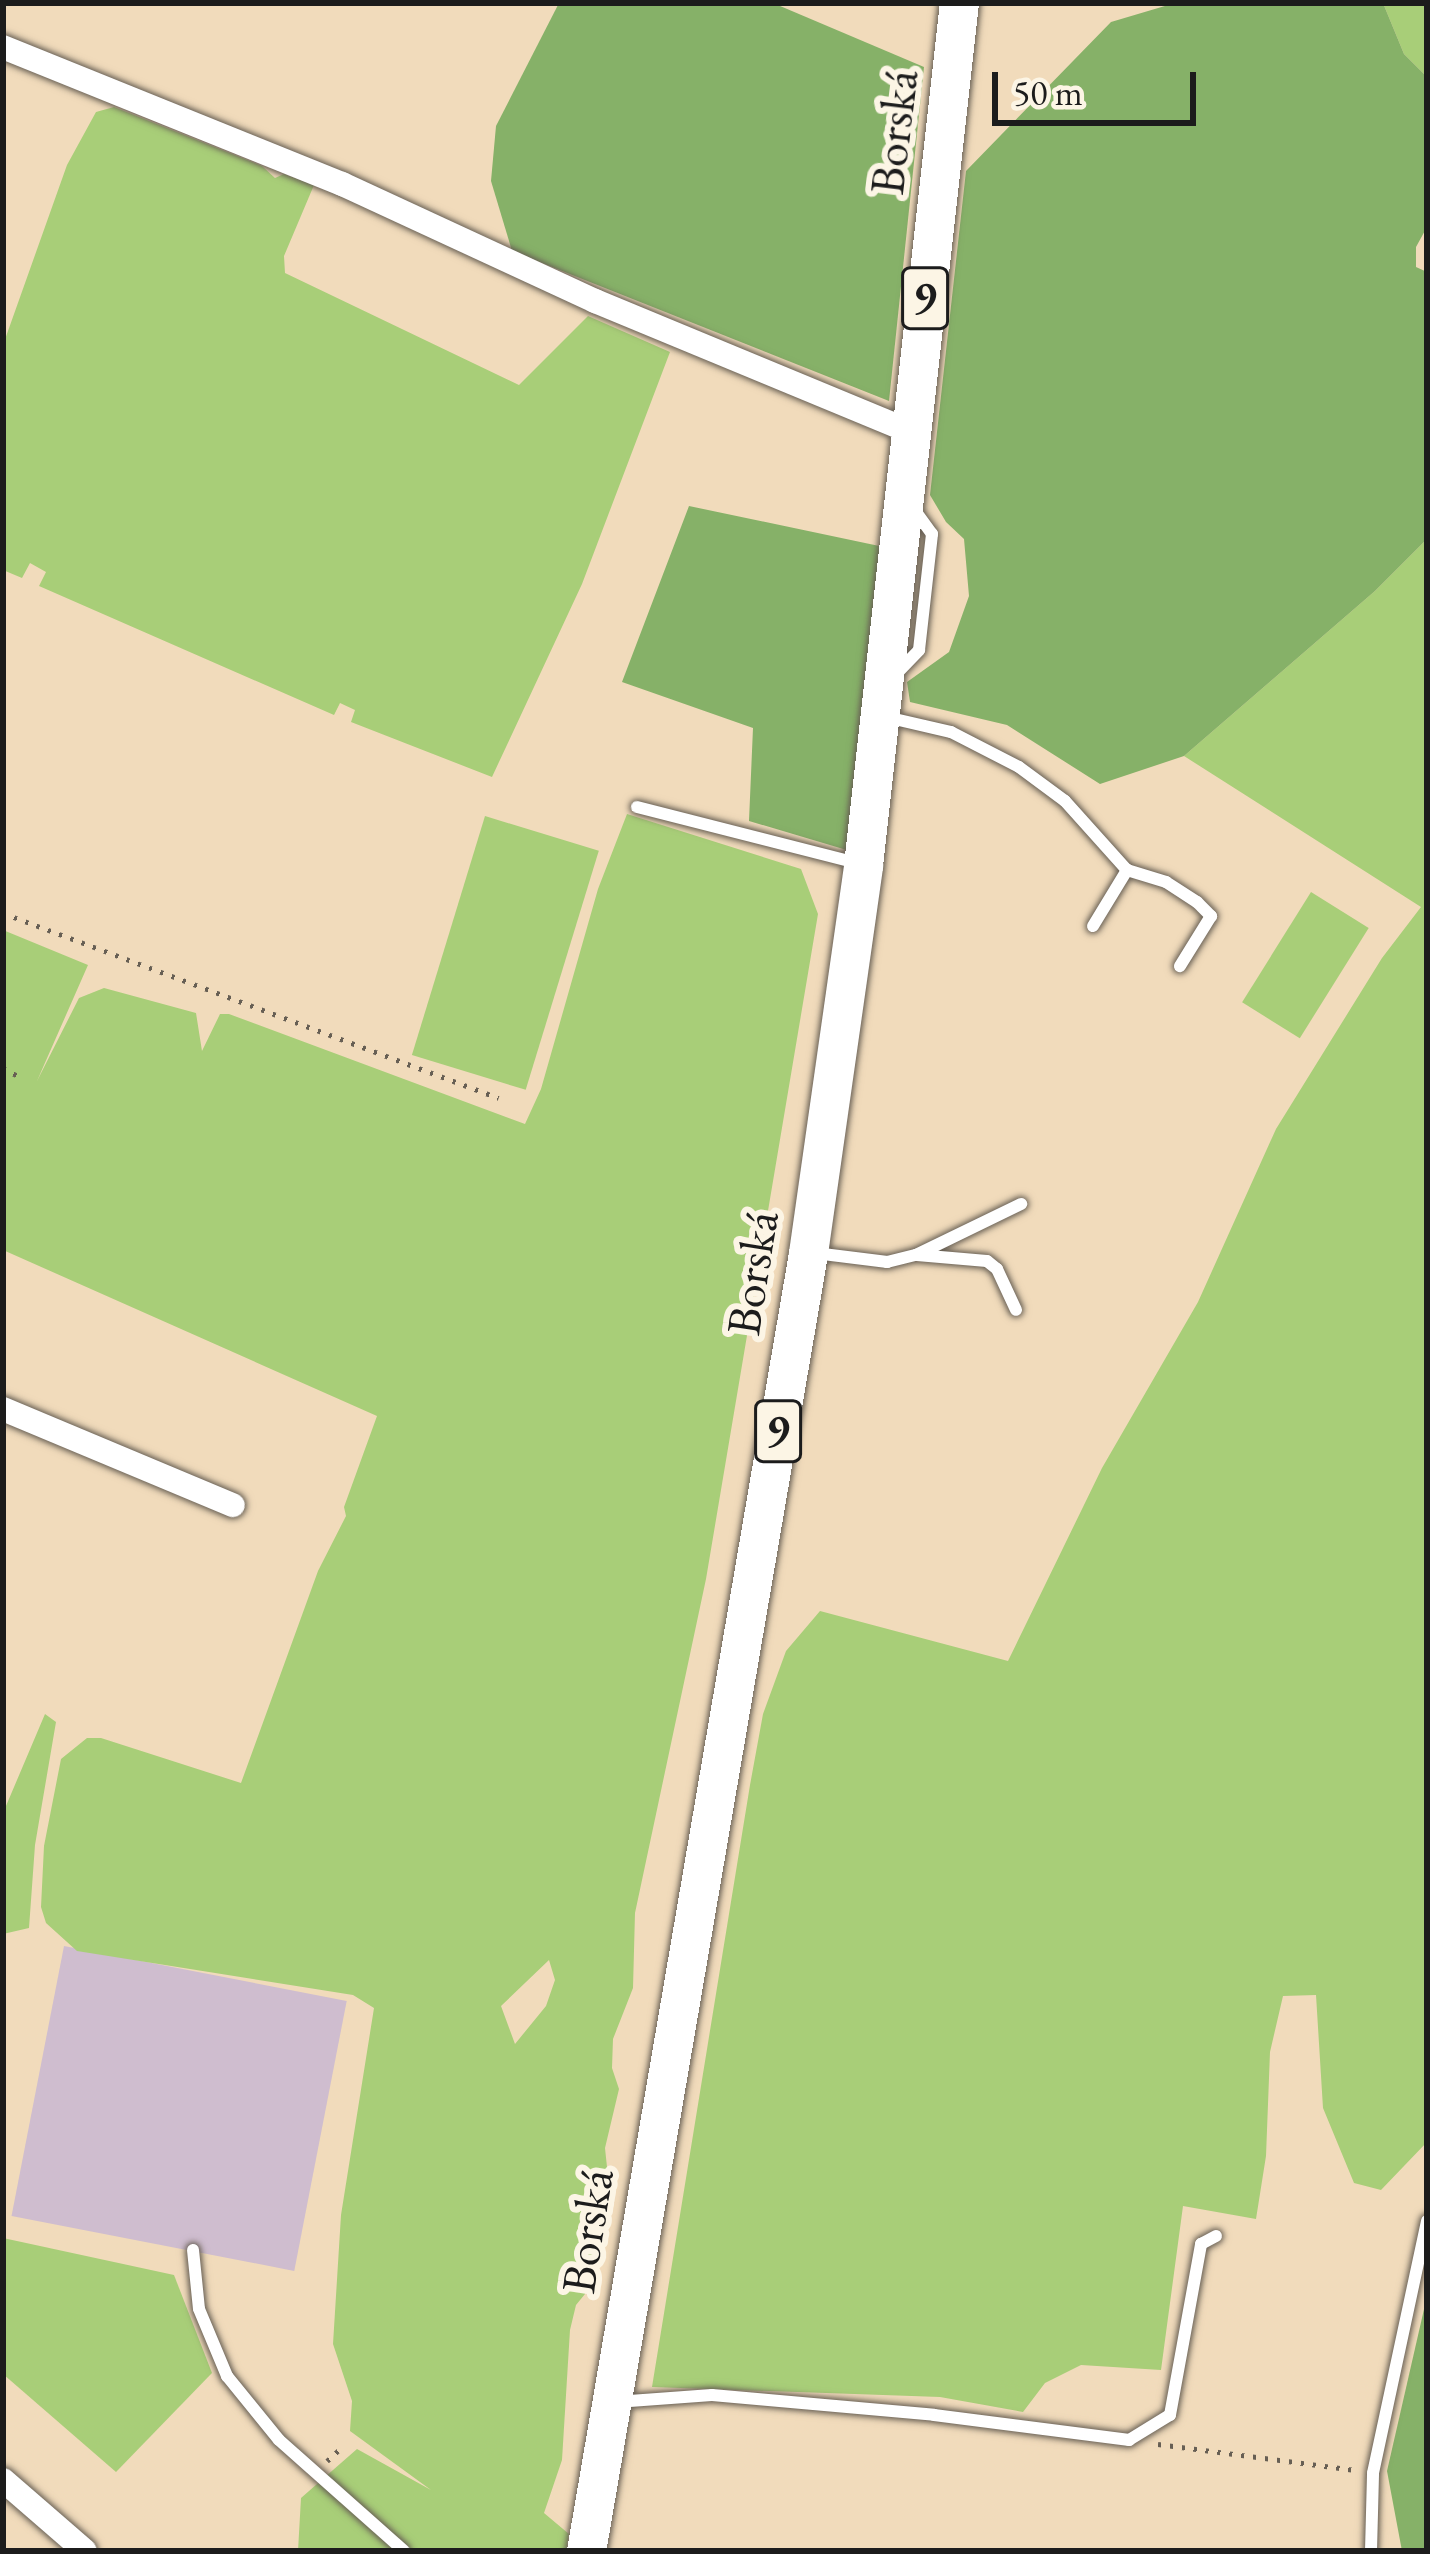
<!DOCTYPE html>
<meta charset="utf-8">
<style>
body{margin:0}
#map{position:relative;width:1430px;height:2554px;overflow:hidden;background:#f1dbbb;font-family:"EB Garamond",serif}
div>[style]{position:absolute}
.industrial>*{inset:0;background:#cfbdcf;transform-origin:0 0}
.green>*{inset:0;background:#a8ce78;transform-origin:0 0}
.forest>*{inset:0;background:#86b168}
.path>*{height:4.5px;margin-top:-2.25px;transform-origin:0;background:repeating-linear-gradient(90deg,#675f54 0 3px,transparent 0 12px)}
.roads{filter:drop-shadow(0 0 3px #675f54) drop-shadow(0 0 3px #675f54)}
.lane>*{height:12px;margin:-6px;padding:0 6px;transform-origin:6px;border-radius:6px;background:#fff}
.street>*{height:24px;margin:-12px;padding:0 12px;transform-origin:12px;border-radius:12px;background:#fff}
.primary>*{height:39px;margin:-19.5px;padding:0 19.5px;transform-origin:19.5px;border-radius:19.5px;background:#fff}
span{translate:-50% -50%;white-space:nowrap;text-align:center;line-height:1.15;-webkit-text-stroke:12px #fcf5e5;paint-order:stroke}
.shield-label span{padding:3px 9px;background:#fcf5e5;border:3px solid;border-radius:9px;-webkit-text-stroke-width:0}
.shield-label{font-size:45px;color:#1c1c1c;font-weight:700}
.street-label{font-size:48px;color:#1c1c1c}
.frame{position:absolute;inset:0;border:6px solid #1c1c1c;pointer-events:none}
.scale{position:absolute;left:992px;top:72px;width:204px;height:54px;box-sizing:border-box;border:6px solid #1c1c1c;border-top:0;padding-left:15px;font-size:36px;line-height:42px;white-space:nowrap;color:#1c1c1c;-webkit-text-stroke:9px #fcf5e5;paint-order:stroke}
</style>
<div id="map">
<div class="industrial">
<i style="left:64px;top:1946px;width:288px;height:275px;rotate:11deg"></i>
</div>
<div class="green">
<i style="clip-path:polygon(1383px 3px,1427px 3px,1427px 77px,1404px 54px)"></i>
<i style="clip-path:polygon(114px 107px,262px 166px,275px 178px,284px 174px,314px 185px,284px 256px,285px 273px,519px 385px,588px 316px,670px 352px,582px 584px,492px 777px,351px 722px,355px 710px,340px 703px,334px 715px,39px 586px,46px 572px,30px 563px,22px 578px,3px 570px,3px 345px,67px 165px,96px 112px)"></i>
<i style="clip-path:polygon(1427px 539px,1427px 2142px,1381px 2190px,1354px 2183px,1323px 2108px,1316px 1995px,1283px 1996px,1270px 2052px,1266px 2156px,1256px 2219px,1183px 2206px,1161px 2370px,1081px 2365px,1045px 2383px,1023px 2412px,940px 2397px,652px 2387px,750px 1785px,763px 1714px,786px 1651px,820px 1611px,1008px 1661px,1102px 1468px,1198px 1302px,1276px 1129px,1382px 958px,1421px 907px,1184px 756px,1375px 591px)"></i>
<i style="clip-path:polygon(evenodd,627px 814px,801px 869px,818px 914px,706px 1579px,635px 1913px,633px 1988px,613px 2039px,612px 2068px,619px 2089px,605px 2148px,607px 2167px,585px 2294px,576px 2305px,570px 2330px,562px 2460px,544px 2513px,569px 2534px,566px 2551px,298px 2551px,301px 2498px,357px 2449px,431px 2490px,350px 2431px,352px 2401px,333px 2344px,341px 2215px,374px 2008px,353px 1995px,77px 1951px,46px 1923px,41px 1907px,44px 1846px,61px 1759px,87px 1738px,101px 1738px,241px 1783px,318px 1571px,346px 1516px,344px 1507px,377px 1416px,3px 1250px,3px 930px,88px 965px,37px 1081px,79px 998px,104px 988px,196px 1013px,202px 1051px,220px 1014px,229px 1014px,525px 1124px,541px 1089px,598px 889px,627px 814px,549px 1960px,555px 1980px,546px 2006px,515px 2044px,501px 2006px,549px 1960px)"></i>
<i style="left:485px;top:816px;width:119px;height:250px;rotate:17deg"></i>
<i style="left:1311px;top:892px;width:68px;height:130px;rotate:32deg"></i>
<i style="clip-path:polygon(45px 1714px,56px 1722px,35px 1845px,29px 1928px,3px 1934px,3px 1813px)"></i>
<i style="clip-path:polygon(3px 2238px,174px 2275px,212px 2373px,116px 2472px,3px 2374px)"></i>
</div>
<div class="forest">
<i style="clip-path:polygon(559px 3px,773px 3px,924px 67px,889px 401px,512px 251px,491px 181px,496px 126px)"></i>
<i style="clip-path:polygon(1175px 3px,1383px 3px,1404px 54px,1427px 77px,1427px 227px,1416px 247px,1416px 267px,1427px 272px,1427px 539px,1375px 591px,1184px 756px,1100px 784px,1007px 725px,910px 702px,907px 682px,949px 652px,969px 596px,964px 539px,946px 522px,930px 495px,966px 171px,1111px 22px)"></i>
<i style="clip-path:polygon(689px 506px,884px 547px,850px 851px,749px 821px,753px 728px,622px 682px)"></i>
<i style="clip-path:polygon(1427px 2296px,1427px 2551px,1402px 2551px,1387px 2471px)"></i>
</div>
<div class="path">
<i style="left:3px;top:913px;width:529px;rotate:20.45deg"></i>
<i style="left:3px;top:1068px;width:19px;rotate:28deg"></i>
<i style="left:1158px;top:2444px;width:199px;rotate:7.5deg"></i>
<i style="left:327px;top:2461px;width:16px;rotate:-43deg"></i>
</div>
<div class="roads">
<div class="lane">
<i style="left:897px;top:673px;width:32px;rotate:-46deg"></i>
<i style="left:919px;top:650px;width:117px;rotate:-83.6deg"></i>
<i style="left:932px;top:534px;width:29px;rotate:-126deg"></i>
<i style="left:886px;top:717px;width:67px;rotate:13deg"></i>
<i style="left:951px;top:732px;width:76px;rotate:27.2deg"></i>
<i style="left:1019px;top:767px;width:57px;rotate:36.5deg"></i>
<i style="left:1065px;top:801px;width:93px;rotate:48.1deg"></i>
<i style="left:1127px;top:870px;width:41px;rotate:17.1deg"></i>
<i style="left:1166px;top:882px;width:37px;rotate:33deg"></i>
<i style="left:1197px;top:902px;width:20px;rotate:45deg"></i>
<i style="left:1211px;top:916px;width:59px;rotate:121.8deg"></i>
<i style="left:637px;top:807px;width:227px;rotate:14.3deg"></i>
<i style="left:1093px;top:926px;width:66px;rotate:-58.7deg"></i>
<i style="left:815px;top:1253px;width:73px;rotate:7.1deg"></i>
<i style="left:887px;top:1262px;width:30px;rotate:-14deg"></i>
<i style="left:916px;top:1255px;width:117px;rotate:-25.9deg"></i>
<i style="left:917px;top:1255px;width:70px;rotate:4.9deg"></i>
<i style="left:987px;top:1261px;width:13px;rotate:39deg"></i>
<i style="left:997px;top:1269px;width:45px;rotate:65.1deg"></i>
<i style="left:193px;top:2250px;width:59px;rotate:84.2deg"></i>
<i style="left:199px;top:2309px;width:73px;rotate:67.3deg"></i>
<i style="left:227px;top:2376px;width:82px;rotate:50.9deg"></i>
<i style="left:279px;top:2440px;width:167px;rotate:41.6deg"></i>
<i style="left:616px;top:2402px;width:96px;rotate:-4.2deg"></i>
<i style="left:712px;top:2395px;width:223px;rotate:5.1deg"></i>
<i style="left:934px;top:2415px;width:197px;rotate:7.3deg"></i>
<i style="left:1129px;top:2440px;width:48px;rotate:-31.4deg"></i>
<i style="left:1170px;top:2415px;width:174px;rotate:-79.7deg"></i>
<i style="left:1201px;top:2244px;width:17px;rotate:-28deg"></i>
<i style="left:1371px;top:2551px;width:78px;rotate:-88.5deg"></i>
<i style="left:1373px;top:2473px;width:258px;rotate:-77.9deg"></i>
</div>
<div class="street">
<i style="left:3px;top:47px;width:366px;rotate:22deg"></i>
<i style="left:342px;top:184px;width:279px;rotate:24.8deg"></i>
<i style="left:595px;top:301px;width:340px;rotate:22.5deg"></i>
<i style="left:3px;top:1409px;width:249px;rotate:22.7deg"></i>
<i style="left:3px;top:2480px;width:108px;rotate:40.9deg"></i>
</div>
<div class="primary">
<i style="left:586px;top:2551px;width:1317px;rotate:-80.29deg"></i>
<i style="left:808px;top:1253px;width:392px;rotate:-81.9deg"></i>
<i style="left:863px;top:865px;width:867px;rotate:-83.65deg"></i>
</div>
</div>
<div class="shield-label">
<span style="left:925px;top:298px">9</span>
<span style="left:778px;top:1431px">9</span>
</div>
<div class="street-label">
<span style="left:894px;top:132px;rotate:-83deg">Borská</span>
<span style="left:752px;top:1273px;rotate:-81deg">Borská</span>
<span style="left:587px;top:2231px;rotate:-81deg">Borská</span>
</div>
<div class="frame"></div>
<div class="scale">50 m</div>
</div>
